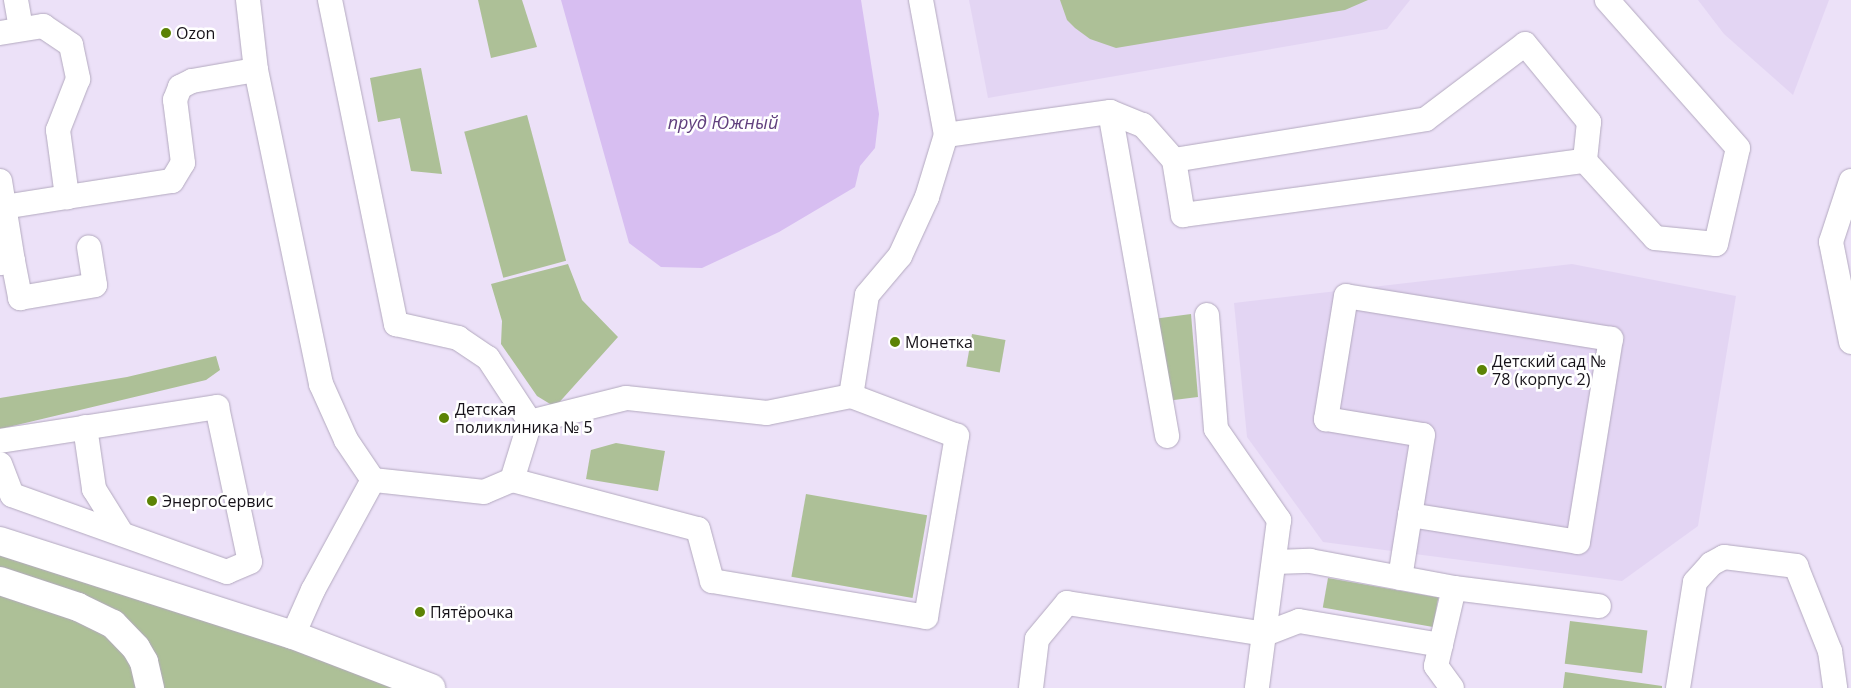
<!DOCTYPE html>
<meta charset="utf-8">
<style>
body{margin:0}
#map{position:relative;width:1851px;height:688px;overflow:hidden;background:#ece1f8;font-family:"Open Sans",sans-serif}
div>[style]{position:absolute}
.built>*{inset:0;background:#e3d5f3}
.green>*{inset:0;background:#adc097;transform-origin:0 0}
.water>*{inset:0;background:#d7bef1}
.roads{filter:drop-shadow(0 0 1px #b3a9bf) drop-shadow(0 0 1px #b3a9bf)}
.minor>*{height:24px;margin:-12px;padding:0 12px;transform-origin:12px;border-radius:12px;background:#fff}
.major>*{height:28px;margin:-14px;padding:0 14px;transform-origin:14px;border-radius:14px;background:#fff}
.highway>*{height:28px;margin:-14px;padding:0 14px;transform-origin:14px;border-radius:14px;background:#fff}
.dots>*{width:14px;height:14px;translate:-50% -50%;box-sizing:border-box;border:2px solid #fff;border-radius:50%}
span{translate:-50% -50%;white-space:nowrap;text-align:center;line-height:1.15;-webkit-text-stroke:5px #fff;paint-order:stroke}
.poi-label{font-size:16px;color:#161219}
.left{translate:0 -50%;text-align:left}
.water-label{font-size:18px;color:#61407e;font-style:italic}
</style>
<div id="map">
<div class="built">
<i style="clip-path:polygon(969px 0,1410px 0,1387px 29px,988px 98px)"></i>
<i style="clip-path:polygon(1698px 0,1829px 0,1793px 95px,1724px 34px)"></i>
<i style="clip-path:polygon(1572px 264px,1736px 296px,1698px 526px,1622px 581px,1323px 542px,1247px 437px,1234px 303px)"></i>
</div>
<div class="green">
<i style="clip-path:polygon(478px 0,522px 0,537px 47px,491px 58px)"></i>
<i style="clip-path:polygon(1060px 0,1368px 0,1345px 10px,1116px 48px,1090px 39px,1075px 28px,1067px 20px)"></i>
<i style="clip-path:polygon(421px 68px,442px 174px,411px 171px,400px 118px,378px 122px,370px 78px)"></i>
<i style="left:527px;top:115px;width:151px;height:65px;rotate:75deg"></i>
<i style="clip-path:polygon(568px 264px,582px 300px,618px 337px,555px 407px,537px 396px,501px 344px,502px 321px,491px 284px)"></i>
<i style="clip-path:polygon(1191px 314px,1198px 397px,1166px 401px,1153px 319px)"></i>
<i style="left:972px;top:334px;width:34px;height:33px;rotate:10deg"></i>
<i style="clip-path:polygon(216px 356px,220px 370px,206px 380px,0 429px,0 398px,127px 377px)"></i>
<i style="clip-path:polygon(616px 443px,665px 451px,658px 491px,586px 479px,591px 450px)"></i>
<i style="left:806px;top:494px;width:123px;height:84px;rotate:10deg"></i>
<i style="clip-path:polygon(0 553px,330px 662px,398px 688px,163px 688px,158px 664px,146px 641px,120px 614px,0 568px)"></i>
<i style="left:1328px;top:578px;width:112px;height:30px;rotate:10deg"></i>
<i style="clip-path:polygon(0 591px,94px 625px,129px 658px,138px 688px,0 688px)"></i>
<i style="left:1570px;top:621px;width:78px;height:43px;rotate:7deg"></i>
<i style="clip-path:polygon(1565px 672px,1662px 686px,1662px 688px,1563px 688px)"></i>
</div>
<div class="water">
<i style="clip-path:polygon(561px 0,861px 0,879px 114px,875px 148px,860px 166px,855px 187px,779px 232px,702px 268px,661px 267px,629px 243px)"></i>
</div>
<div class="roads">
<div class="minor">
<i style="left:16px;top:0;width:29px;rotate:80deg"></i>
<i style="left:248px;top:0;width:70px;rotate:83.5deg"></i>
<i style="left:256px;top:70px;width:321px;rotate:78.3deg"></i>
<i style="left:321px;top:384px;width:61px;rotate:65.9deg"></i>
<i style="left:346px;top:440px;width:48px;rotate:56deg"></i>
<i style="left:373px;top:480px;width:125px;rotate:118.6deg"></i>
<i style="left:313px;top:590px;width:49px;rotate:114deg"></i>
<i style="left:330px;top:0;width:331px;rotate:78.5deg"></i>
<i style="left:396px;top:324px;width:64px;rotate:12.7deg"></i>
<i style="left:458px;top:338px;width:36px;rotate:34deg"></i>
<i style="left:488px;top:358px;width:77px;rotate:56.7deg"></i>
<i style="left:530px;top:422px;width:61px;rotate:107.2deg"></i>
<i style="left:512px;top:480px;width:30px;rotate:157deg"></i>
<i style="left:484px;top:492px;width:112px;rotate:-173.8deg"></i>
<i style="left:0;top:33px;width:44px;rotate:-9.2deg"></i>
<i style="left:43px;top:26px;width:34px;rotate:34deg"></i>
<i style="left:71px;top:45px;width:35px;rotate:78deg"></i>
<i style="left:78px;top:79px;width:55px;rotate:111.4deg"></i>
<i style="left:58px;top:130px;width:68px;rotate:82.3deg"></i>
<i style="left:67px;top:197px;width:64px;rotate:171deg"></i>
<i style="left:1110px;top:112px;width:35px;rotate:22deg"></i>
<i style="left:1143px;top:125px;width:47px;rotate:48.5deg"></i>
<i style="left:1174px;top:160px;width:255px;rotate:-9.2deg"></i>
<i style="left:1426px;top:119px;width:124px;rotate:-37.1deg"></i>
<i style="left:1525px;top:44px;width:101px;rotate:50.6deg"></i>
<i style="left:1589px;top:122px;width:39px;rotate:96deg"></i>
<i style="left:1585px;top:161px;width:104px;rotate:47.7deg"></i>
<i style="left:1655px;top:238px;width:61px;rotate:5.6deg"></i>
<i style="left:1716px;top:244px;width:98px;rotate:-77.1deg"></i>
<i style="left:1738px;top:148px;width:198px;rotate:-131.5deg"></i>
<i style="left:946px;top:135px;width:166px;rotate:-8deg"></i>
<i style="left:1110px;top:112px;width:329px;rotate:80deg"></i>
<i style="left:1174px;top:160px;width:56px;rotate:80.7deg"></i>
<i style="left:1183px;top:215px;width:406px;rotate:-7.7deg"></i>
<i style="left:0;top:181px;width:81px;rotate:80.8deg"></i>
<i style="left:13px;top:261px;width:13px;rotate:171deg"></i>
<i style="left:1851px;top:181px;width:64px;rotate:108.2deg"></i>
<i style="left:1831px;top:242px;width:102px;rotate:78.7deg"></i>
<i style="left:67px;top:197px;width:106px;rotate:-8.7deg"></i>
<i style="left:172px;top:181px;width:21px;rotate:-59deg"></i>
<i style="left:183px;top:163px;width:64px;rotate:-97.2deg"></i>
<i style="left:175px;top:100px;width:14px;rotate:-69deg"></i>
<i style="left:180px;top:87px;width:13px;rotate:-27deg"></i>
<i style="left:192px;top:81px;width:65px;rotate:-9.8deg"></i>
<i style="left:13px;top:261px;width:38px;rotate:79deg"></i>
<i style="left:20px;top:298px;width:76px;rotate:-9.8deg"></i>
<i style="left:95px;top:285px;width:38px;rotate:-99deg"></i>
<i style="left:1207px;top:315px;width:114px;rotate:85.5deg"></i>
<i style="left:1216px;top:429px;width:111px;rotate:55.3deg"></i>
<i style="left:1279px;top:520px;width:169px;rotate:97.5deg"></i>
<i style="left:851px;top:396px;width:102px;rotate:-81deg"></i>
<i style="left:867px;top:295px;width:51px;rotate:-49.8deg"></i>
<i style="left:900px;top:256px;width:65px;rotate:-65.4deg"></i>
<i style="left:927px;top:197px;width:65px;rotate:-73deg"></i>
<i style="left:946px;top:135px;width:137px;rotate:-100.5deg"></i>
<i style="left:85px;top:427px;width:63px;rotate:81.7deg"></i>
<i style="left:94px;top:489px;width:53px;rotate:58.1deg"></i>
<i style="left:0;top:441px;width:220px;rotate:-8.9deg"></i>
<i style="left:217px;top:407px;width:158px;rotate:78deg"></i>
<i style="left:250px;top:562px;width:25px;rotate:157deg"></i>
<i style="left:227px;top:572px;width:228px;rotate:-160.3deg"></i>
<i style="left:12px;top:495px;width:33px;rotate:-111deg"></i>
<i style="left:512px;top:480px;width:192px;rotate:14.8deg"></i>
<i style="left:698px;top:529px;width:54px;rotate:74.9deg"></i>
<i style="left:712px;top:581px;width:217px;rotate:9.5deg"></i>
<i style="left:926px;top:617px;width:184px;rotate:-80.3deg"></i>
<i style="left:957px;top:436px;width:113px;rotate:-159.3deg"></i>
<i style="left:851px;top:396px;width:86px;rotate:168.6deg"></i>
<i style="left:767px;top:413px;width:142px;rotate:-173.9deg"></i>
<i style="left:626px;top:398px;width:99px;rotate:166deg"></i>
<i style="left:1276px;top:562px;width:34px;rotate:-2deg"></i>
<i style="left:1310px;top:561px;width:147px;rotate:10.6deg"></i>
<i style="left:1454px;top:588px;width:80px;rotate:103deg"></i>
<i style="left:1436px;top:666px;width:27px;rotate:54deg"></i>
<i style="left:1400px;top:578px;width:64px;rotate:-81deg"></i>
<i style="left:1410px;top:515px;width:170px;rotate:9.1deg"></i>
<i style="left:1578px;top:542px;width:206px;rotate:-80.8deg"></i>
<i style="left:1611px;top:339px;width:268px;rotate:-170.8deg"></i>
<i style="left:1346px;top:296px;width:125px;rotate:99.2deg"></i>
<i style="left:1326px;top:419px;width:98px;rotate:9.4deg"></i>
<i style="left:1423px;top:435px;width:81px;rotate:99.2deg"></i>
<i style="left:1454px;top:588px;width:146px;rotate:7.1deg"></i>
<i style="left:1031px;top:688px;width:49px;rotate:-83deg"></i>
<i style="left:1037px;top:639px;width:47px;rotate:-50.2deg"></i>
<i style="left:1067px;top:603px;width:200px;rotate:8.9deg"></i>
<i style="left:1265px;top:634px;width:36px;rotate:-21deg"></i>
<i style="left:1299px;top:621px;width:144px;rotate:9.6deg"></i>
<i style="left:1678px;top:688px;width:107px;rotate:-80.9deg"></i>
<i style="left:1695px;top:582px;width:24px;rotate:-48deg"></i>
<i style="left:1711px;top:564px;width:15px;rotate:-28deg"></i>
<i style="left:1724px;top:557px;width:73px;rotate:7.1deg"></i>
<i style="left:1796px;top:566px;width:92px;rotate:68.2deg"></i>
<i style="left:1830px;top:651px;width:37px;rotate:82deg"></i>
</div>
<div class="major">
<i style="left:0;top:541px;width:308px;rotate:17.8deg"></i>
<i style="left:293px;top:635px;width:148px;rotate:21deg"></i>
</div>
<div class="highway">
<i style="left:0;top:581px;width:82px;rotate:18.4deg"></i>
<i style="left:78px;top:607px;width:39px;rotate:26deg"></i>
<i style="left:113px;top:624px;width:33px;rotate:46deg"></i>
<i style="left:136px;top:648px;width:16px;rotate:60deg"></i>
<i style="left:144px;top:662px;width:27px;rotate:77deg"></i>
</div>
</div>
<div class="dots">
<i style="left:166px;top:33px;background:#5c8305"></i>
<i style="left:895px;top:342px;background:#5c8305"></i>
<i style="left:1482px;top:370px;background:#5c8305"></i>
<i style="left:444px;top:418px;background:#5c8305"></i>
<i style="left:152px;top:501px;background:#5c8305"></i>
<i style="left:420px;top:612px;background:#5c8305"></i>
</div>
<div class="poi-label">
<span class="left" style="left:176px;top:33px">Ozon</span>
<span class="left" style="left:905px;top:342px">Монетка</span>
<span class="left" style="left:1492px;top:370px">Детский сад №<br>78 (корпус 2)</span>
<span class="left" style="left:455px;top:418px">Детская<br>поликлиника № 5</span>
<span class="left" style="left:162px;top:501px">ЭнергоСервис</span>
<span class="left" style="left:430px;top:612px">Пятёрочка</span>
</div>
<div class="water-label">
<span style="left:723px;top:122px">пруд Южный</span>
</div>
</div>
